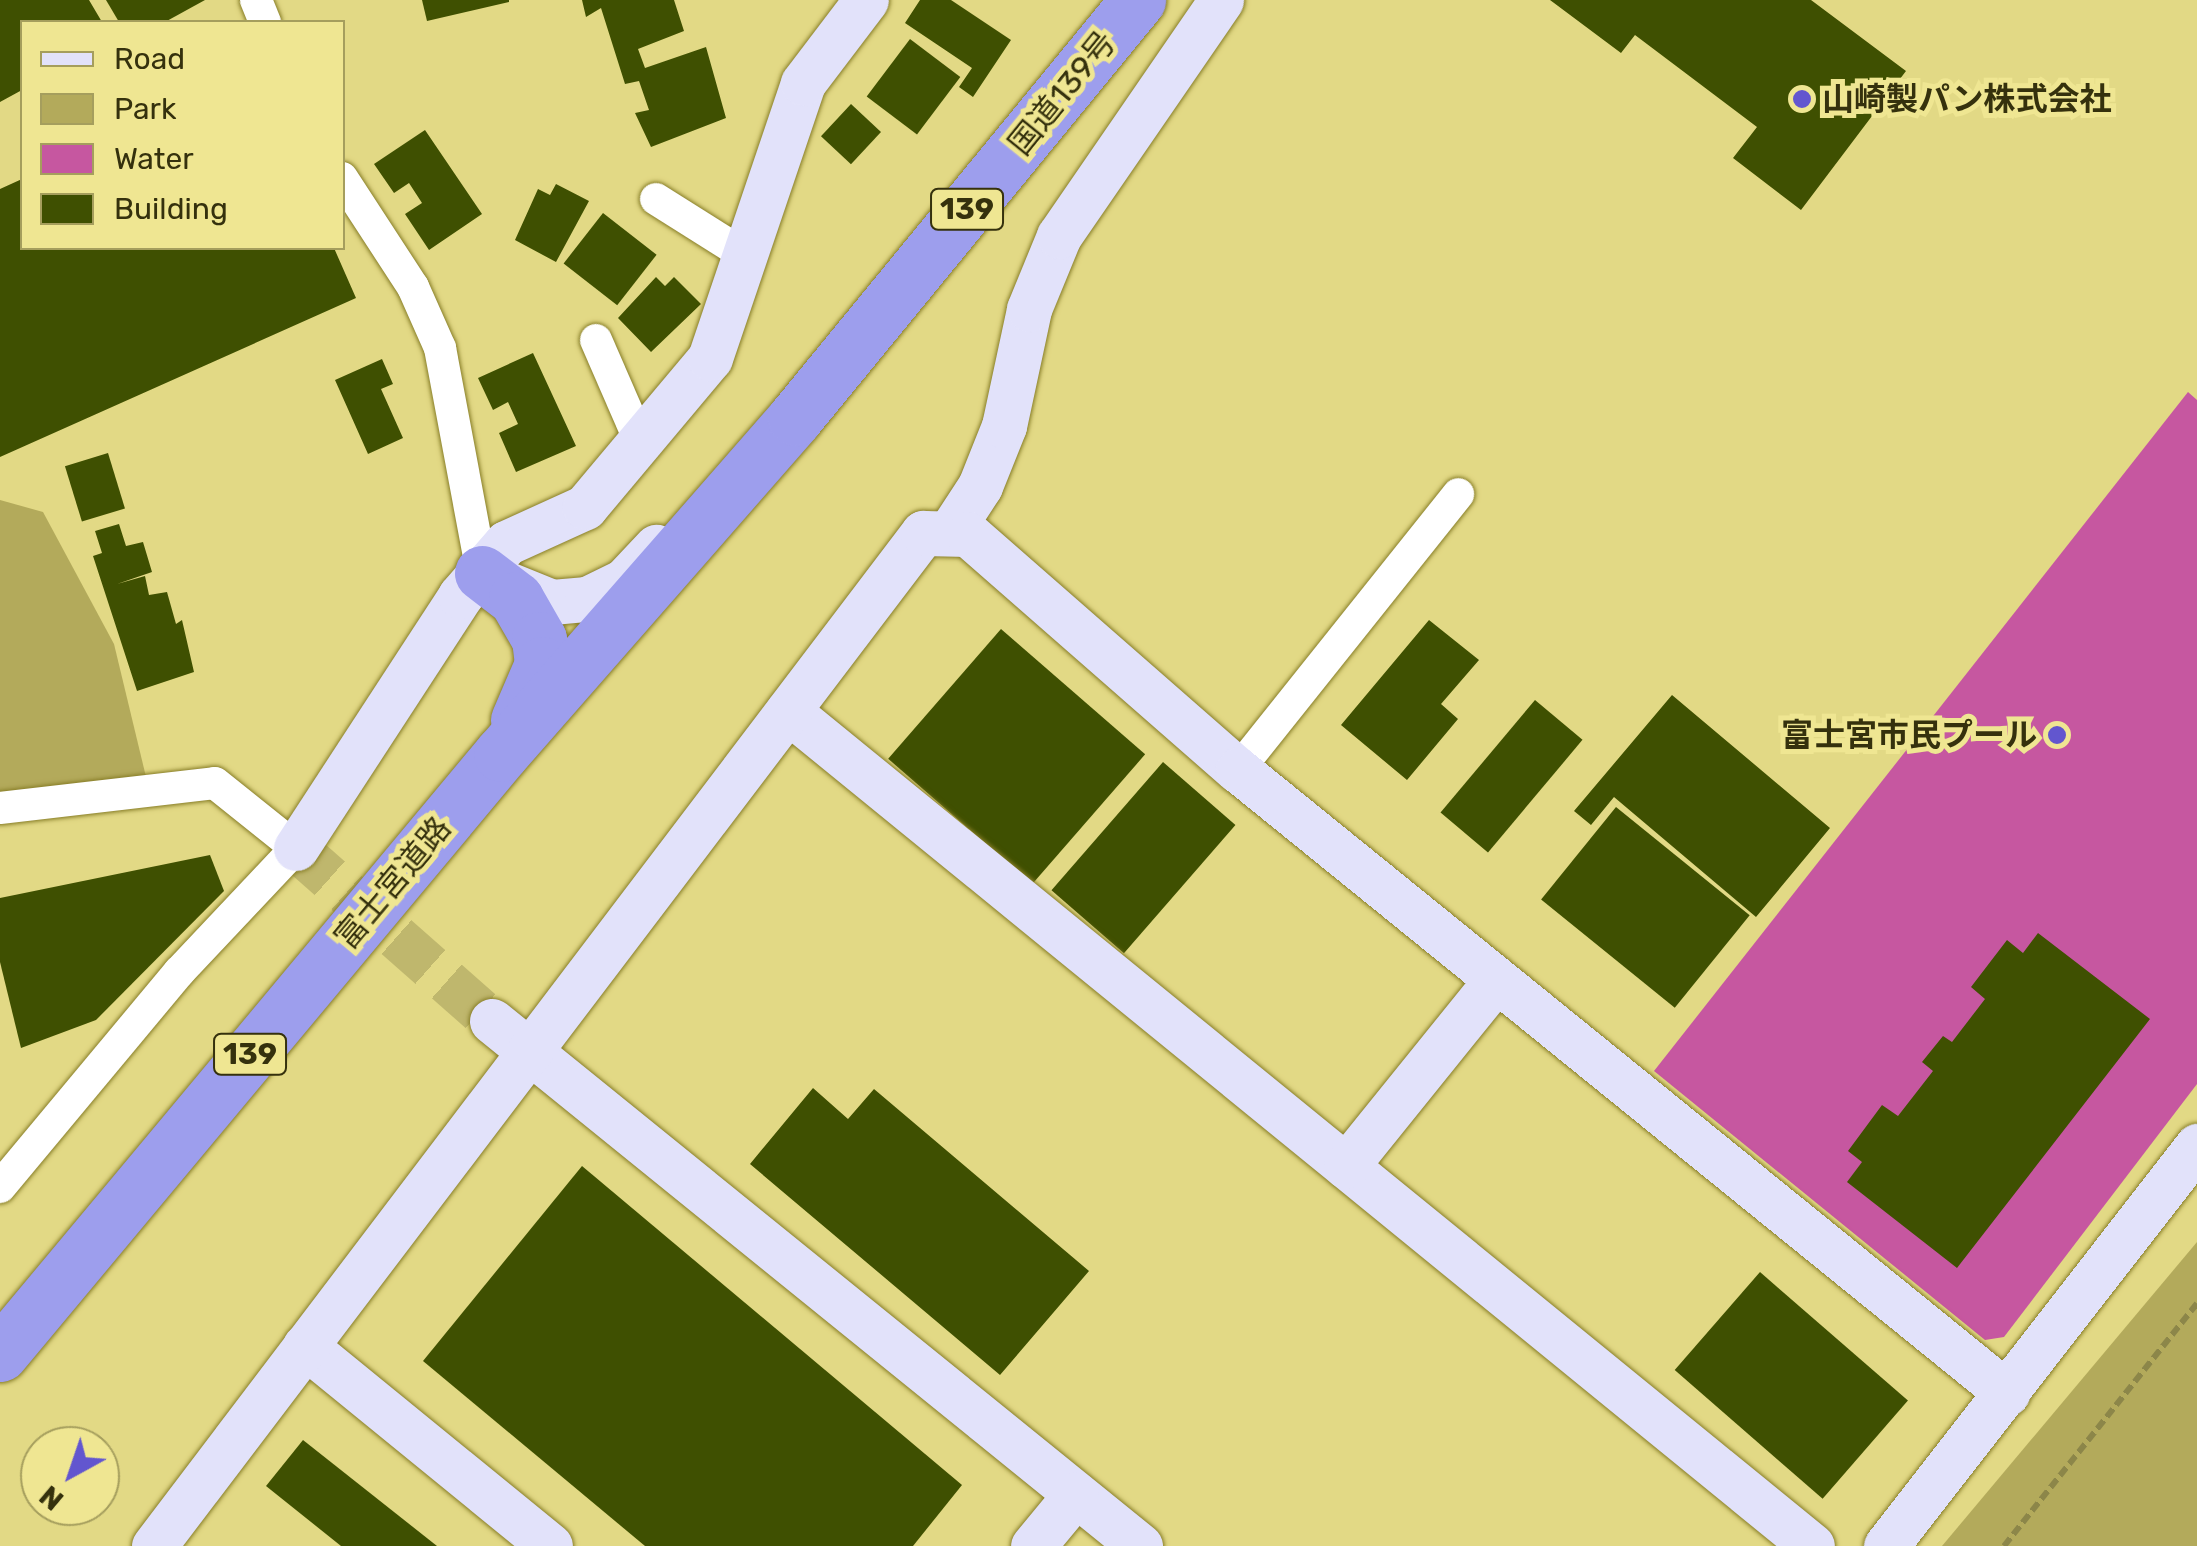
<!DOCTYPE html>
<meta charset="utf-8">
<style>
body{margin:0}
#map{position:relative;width:2197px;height:1546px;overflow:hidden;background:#e2d985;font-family:Rubik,"Noto Sans JP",sans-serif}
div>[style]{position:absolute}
.green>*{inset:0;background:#b3aa5b}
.water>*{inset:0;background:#c657a0}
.building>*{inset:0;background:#3f5001;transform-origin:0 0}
.secondary-tunnel>*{height:45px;margin-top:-22.5px;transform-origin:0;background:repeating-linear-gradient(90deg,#bfb76d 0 45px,transparent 0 67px)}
.path>*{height:6px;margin-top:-3px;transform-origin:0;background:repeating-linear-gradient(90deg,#8c8649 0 10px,transparent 0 15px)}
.roads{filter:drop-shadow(0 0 2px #887e28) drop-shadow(0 0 2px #887e28)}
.street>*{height:32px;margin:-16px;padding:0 16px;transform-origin:16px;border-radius:16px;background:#fff}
.secondary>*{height:45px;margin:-22.5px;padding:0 22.5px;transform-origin:22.5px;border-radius:22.5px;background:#e2e2fa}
.highway>*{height:55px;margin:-27.5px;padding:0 27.5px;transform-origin:27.5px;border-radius:27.5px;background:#9d9eed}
.dots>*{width:28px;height:28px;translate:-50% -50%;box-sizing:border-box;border:5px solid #efe692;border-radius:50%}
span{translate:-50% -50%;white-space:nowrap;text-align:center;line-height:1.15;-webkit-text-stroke:10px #efe692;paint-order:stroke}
.shield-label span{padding:2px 8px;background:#efe692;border:2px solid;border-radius:8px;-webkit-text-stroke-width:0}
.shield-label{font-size:30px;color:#35310d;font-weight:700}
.street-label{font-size:32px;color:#35310d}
.poi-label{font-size:32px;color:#35310d;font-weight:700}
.left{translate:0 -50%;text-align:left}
.right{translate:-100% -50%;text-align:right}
.legend{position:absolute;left:20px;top:20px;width:325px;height:230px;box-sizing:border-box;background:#efe692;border:2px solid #a59e5d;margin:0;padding:12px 18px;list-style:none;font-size:30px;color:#35310d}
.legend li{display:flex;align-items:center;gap:20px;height:50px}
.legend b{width:50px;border:2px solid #a59e5d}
.north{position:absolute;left:20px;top:1426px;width:100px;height:100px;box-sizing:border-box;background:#efe692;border:2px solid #a59e5d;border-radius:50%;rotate:220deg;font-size:28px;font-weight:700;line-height:40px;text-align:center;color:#35310d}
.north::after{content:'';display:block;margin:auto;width:35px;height:45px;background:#6256cf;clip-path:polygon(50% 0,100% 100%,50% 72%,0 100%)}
</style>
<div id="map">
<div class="green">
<i style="clip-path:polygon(0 500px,43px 512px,114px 644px,147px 781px,0 799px)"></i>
<i style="clip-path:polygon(2197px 1242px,2197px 1546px,1942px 1546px)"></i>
</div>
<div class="water">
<i style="clip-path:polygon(2188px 392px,2197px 400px,2197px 1084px,2004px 1337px,1985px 1340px,1654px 1071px)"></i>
</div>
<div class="building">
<i style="clip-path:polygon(0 0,89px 0,102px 22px,22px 22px,22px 90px,0 102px)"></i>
<i style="clip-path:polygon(106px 0,205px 0,165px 22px,119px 22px)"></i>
<i style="clip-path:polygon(422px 0,509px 0,509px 2px,427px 21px)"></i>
<i style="clip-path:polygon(582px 0,674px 0,684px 31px,638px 49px,645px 68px,706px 47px,726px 118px,651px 147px,635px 113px,649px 110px,639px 81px,625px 84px,601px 8px,586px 17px)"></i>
<i style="clip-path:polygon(920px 0,951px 0,1011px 40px,973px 97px,959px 87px,972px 68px,905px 23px)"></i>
<i style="clip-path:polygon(1550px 0,1811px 0,1906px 71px,1801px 210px,1733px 158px,1757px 127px,1635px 35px,1621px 53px)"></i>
<i style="left:910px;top:39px;width:63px;height:72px;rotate:37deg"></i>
<i style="left:851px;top:104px;width:41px;height:44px;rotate:43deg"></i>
<i style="clip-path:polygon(425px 130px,482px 214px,429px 250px,405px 214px,422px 203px,409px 183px,394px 193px,374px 164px)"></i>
<i style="clip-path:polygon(22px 179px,22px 248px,334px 248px,356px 298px,0 457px,0 189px)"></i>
<i style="clip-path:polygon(556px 184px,589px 201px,556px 262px,515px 240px,538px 189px,550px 195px)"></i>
<i style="left:603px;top:213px;width:68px;height:64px;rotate:38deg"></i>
<i style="clip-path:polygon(656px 277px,665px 286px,674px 277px,701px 304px,651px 352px,618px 318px)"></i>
<i style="clip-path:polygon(533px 353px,576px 446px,516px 472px,499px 433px,518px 424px,508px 402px,493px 410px,478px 378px)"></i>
<i style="clip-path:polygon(382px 359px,393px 384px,381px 389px,403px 438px,368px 454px,335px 380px)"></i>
<i style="left:108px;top:453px;width:58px;height:45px;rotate:73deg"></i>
<i style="clip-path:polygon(119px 524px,126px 546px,143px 542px,152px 572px,117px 584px,145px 576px,149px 595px,167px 592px,176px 624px,182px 620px,194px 672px,137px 691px,93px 556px,102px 553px,95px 531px)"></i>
<i style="clip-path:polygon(1429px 620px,1479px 660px,1441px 704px,1458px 719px,1407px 780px,1341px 725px)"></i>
<i style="left:1001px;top:629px;width:191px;height:172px;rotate:41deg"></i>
<i style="clip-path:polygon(1672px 695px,1830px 828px,1756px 917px,1614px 797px,1591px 825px,1574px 811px)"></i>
<i style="left:1535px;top:700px;width:62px;height:147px;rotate:40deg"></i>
<i style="left:1163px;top:762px;width:96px;height:170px;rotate:41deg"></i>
<i style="left:1616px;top:807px;width:172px;height:119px;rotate:39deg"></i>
<i style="clip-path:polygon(210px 855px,224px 891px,96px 1020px,21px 1048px,0 962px,0 898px)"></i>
<i style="clip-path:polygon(2038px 933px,2150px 1019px,1957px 1268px,1847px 1182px,1862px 1162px,1848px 1151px,1882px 1105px,1898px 1116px,1933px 1071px,1922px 1062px,1943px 1036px,1952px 1042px,1985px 999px,1971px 987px,2007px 940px,2023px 953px)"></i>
<i style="clip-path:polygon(813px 1088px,848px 1119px,874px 1089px,1089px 1271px,1000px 1375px,750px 1164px)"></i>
<i style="clip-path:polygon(582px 1166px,962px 1485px,913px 1546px,645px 1546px,423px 1361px)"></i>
<i style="left:1760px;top:1272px;width:196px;height:130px;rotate:41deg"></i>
<i style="clip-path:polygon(303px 1440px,437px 1546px,341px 1546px,266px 1486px)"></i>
</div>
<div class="secondary-tunnel">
<i style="left:296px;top:848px;width:261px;rotate:41.4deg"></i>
</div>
<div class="path">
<i style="left:2004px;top:1546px;width:310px;rotate:-51.5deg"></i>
</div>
<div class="roads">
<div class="street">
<i style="left:256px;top:0;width:24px;rotate:68deg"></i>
<i style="left:342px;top:178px;width:130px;rotate:56.9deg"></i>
<i style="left:413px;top:287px;width:67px;rotate:66.1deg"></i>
<i style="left:440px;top:348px;width:229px;rotate:79.4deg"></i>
<i style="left:656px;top:199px;width:105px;rotate:32.2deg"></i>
<i style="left:596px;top:340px;width:110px;rotate:66.5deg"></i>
<i style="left:1238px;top:770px;width:353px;rotate:-51.4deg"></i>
<i style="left:0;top:808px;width:216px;rotate:-6.6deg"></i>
<i style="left:215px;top:783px;width:104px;rotate:38.7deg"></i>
<i style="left:296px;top:848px;width:170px;rotate:133.3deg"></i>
<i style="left:179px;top:972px;width:280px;rotate:129.8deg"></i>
</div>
<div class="secondary">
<i style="left:950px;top:532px;width:55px;rotate:-56.9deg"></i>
<i style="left:980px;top:486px;width:65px;rotate:-68.2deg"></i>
<i style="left:1004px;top:426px;width:120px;rotate:-77.9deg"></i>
<i style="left:1029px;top:309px;width:79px;rotate:-67.7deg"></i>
<i style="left:1059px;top:236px;width:286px;rotate:-55.5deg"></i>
<i style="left:493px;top:578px;width:64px;rotate:22.1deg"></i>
<i style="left:552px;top:602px;width:35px;rotate:-5deg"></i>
<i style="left:587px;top:599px;width:41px;rotate:-25.9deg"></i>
<i style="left:624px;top:581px;width:47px;rotate:-46.7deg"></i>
<i style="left:788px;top:711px;width:1321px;rotate:39.19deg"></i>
<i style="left:296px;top:848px;width:301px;rotate:-56.9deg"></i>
<i style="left:460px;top:596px;width:70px;rotate:-49deg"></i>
<i style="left:506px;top:543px;width:87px;rotate:-24.5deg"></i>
<i style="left:585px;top:507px;width:194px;rotate:-50deg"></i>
<i style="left:710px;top:358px;width:290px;rotate:-71.3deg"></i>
<i style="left:803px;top:83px;width:104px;rotate:-52.8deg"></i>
<i style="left:492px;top:1021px;width:834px;rotate:39.01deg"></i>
<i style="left:1346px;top:1166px;width:239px;rotate:-51.1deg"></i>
<i style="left:305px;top:1346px;width:316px;rotate:39.2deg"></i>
<i style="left:154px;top:1546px;width:1272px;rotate:-52.8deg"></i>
<i style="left:923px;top:533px;width:45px;rotate:1.3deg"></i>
<i style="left:968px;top:534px;width:359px;rotate:41.2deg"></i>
<i style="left:1238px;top:770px;width:990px;rotate:39.01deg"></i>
<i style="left:1033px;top:1546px;width:67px;rotate:-50.4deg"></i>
<i style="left:1886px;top:1546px;width:507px;rotate:-52.13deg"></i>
</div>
<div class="highway">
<i style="left:482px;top:573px;width:43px;rotate:37.4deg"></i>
<i style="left:516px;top:599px;width:46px;rotate:60.1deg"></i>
<i style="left:539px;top:639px;width:25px;rotate:83deg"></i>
<i style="left:542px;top:664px;width:61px;rotate:113.2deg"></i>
<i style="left:0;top:1354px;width:782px;rotate:-50.14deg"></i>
<i style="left:501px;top:754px;width:446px;rotate:-48.8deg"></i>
<i style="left:795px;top:418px;width:541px;rotate:-50.63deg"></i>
</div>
</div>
<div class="dots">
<i style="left:1802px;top:99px;background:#6256cf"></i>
<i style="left:2057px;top:735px;background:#6256cf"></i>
</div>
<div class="shield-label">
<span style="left:967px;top:209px">139</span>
<span style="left:250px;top:1054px">139</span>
</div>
<div class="street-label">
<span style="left:1062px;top:93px;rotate:-51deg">国道139号</span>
<span style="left:393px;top:883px;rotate:-50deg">富士宮道路</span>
</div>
<div class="poi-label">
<span class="left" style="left:1822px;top:99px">山崎製パン株式会社</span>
<span class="right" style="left:2037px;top:735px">富士宮市民プール</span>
</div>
<ul class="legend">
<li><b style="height:12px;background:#e2e2fa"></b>Road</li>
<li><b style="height:28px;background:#b3aa5b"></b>Park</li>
<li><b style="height:28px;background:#c657a0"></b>Water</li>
<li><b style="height:28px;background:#3f5001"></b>Building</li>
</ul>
<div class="north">N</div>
</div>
